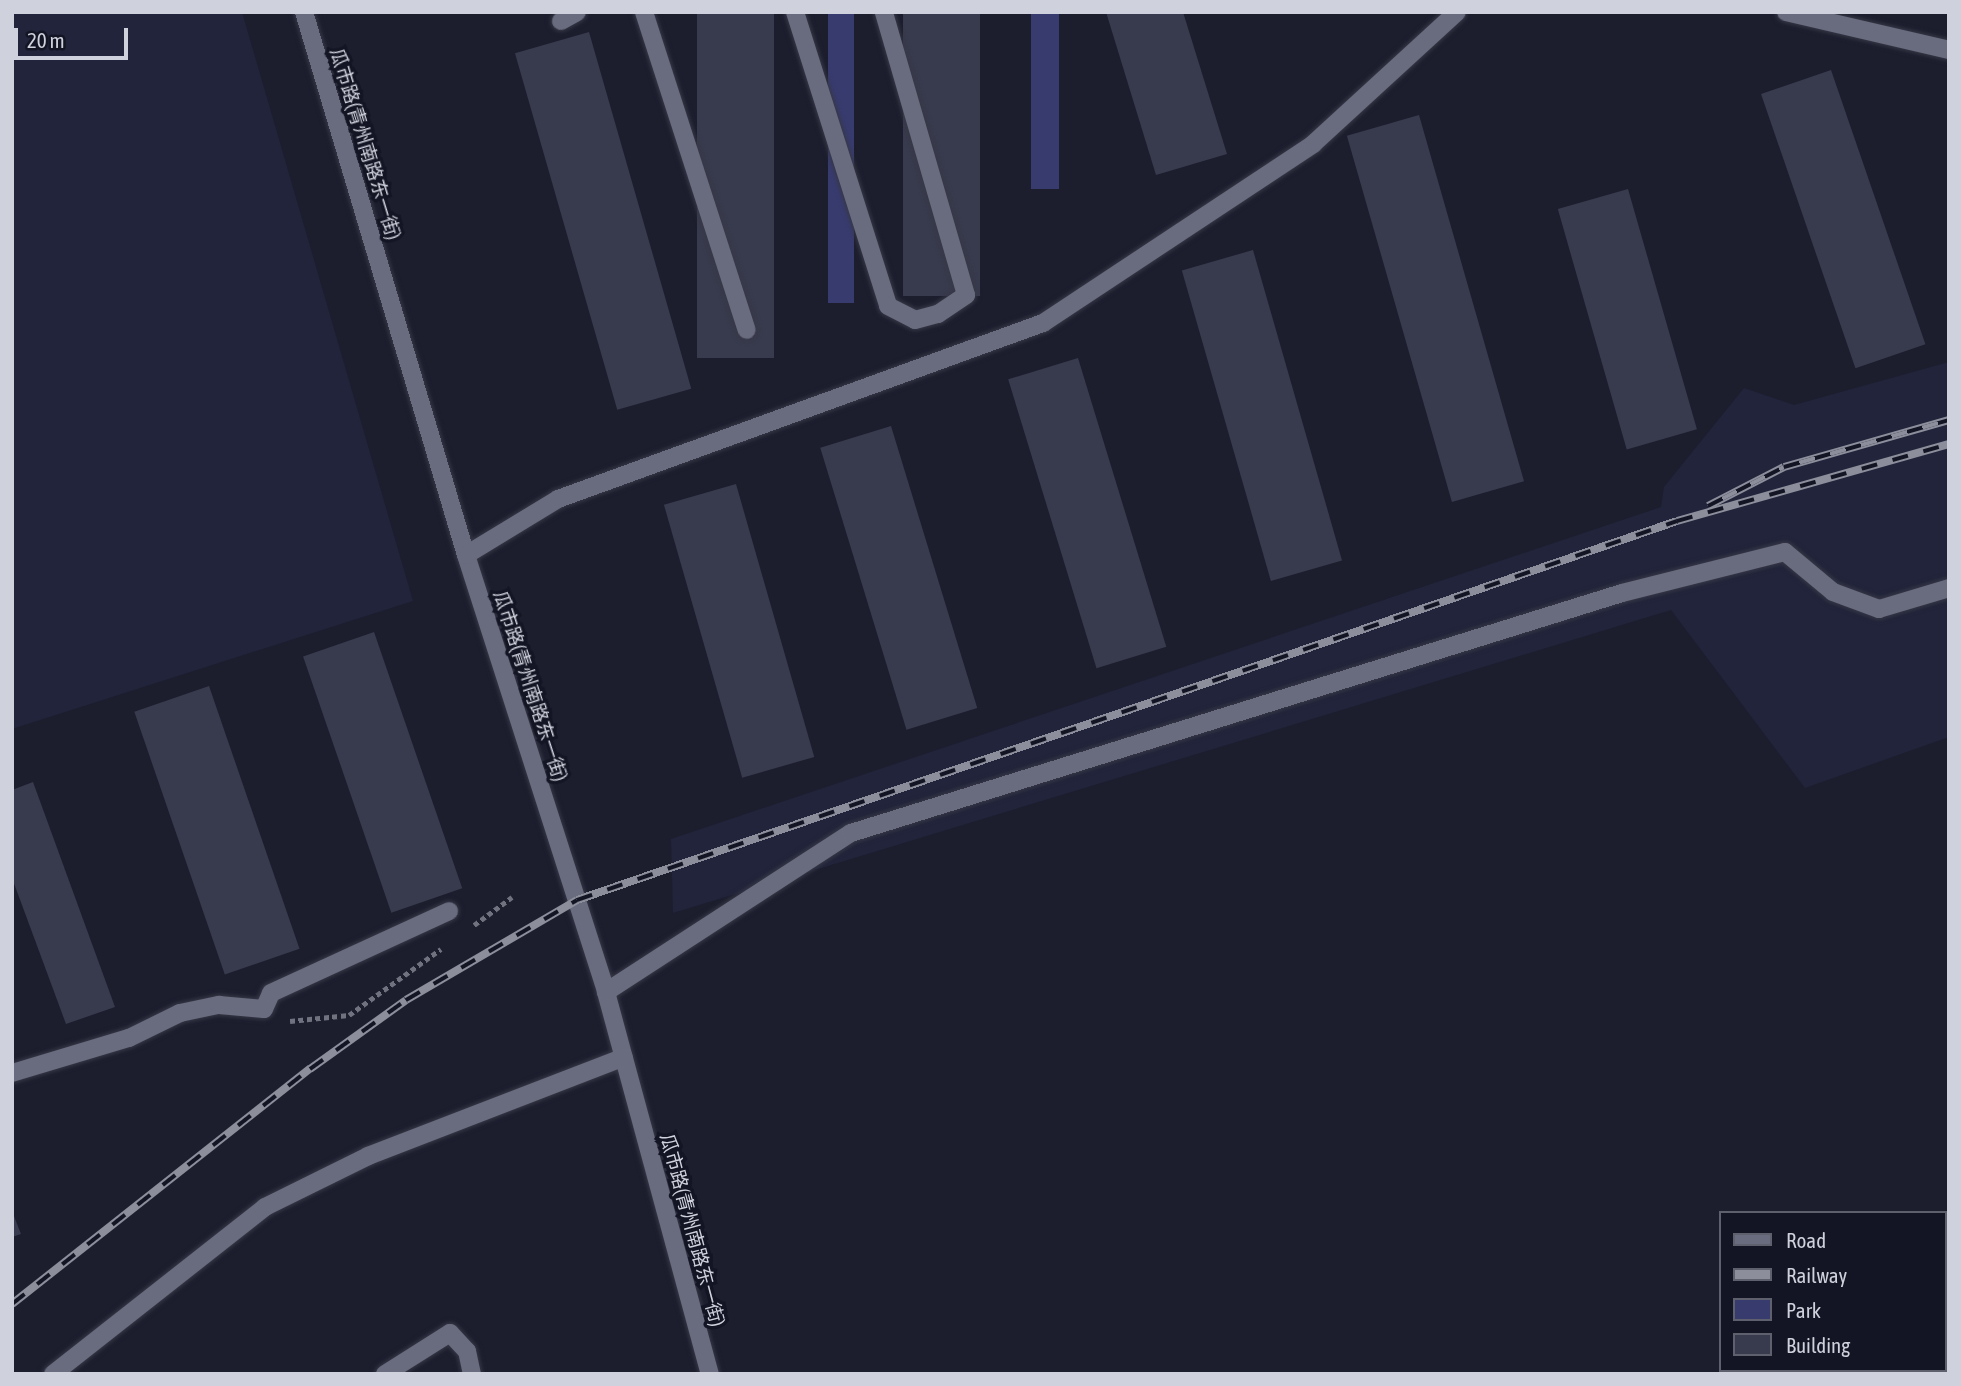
<!DOCTYPE html>
<meta charset="utf-8">
<style>
body{margin:0}
#map{position:relative;width:1961px;height:1386px;overflow:hidden;background:#1c1e2e;font-family:"Asap Condensed","Noto Sans SC",sans-serif}
div>[style]{position:absolute}
.built>*{inset:0;background:#21243a}
.green>*{inset:0;background:#383b6e;transform-origin:0 0}
.building>*{inset:0;background:#383b4d;transform-origin:0 0}
.path>*{height:4.5px;margin-top:-2.25px;transform-origin:0;background:repeating-linear-gradient(90deg,#70727f 0 5px,transparent 0 8.5px)}
.roads{filter:drop-shadow(0 0 2px #373846) drop-shadow(0 0 2px #373846)}
.minor>*{height:18px;margin:-9px;padding:0 9px;transform-origin:9px;border-radius:9px;background:#696c7f}
.rail>*{height:8px;margin-top:-4px;transform-origin:0;background:repeating-linear-gradient(90deg,#131524 0 16px,#8c8e9b 0 32px);box-sizing:border-box;border-block:2px solid #8c8e9b}
span{translate:-50% -50%;white-space:nowrap;text-align:center;line-height:1.15;-webkit-text-stroke:7px #131524;paint-order:stroke}
.street-label{font-size:19px;color:#cfd1dc}
.frame{position:absolute;inset:0;border:14px solid #cfd1dc;pointer-events:none}
.legend{position:absolute;left:1719px;top:1211px;width:228px;height:161px;box-sizing:border-box;background:#131524;border:2px solid #5e606e;margin:0;padding:9px 12px;list-style:none;font-size:21px;color:#cfd1dc}
.legend li{display:flex;align-items:center;gap:14px;height:35px}
.legend b{width:35px;border:2px solid #5e606e}
.scale{position:absolute;left:14px;top:28px;width:114px;height:32px;box-sizing:border-box;border:4px solid #cfd1dc;border-top:0;padding-left:9px;font-size:21px;line-height:24px;white-space:nowrap;color:#cfd1dc;-webkit-text-stroke:5px #131524;paint-order:stroke}
</style>
<div id="map">
<div class="built">
<i style="clip-path:polygon(12px 12px,242px 12px,413px 601px,12px 729px)"></i>
<i style="clip-path:polygon(1949px 362px,1949px 737px,1805px 788px,1671px 610px,673px 913px,671px 839px,1661px 507px,1664px 487px,1744px 388px,1794px 405px)"></i>
</div>
<div class="green">
<i style="left:828px;top:12px;width:26px;height:291px"></i>
<i style="left:1031px;top:12px;width:28px;height:177px"></i>
</div>
<div class="building">
<i style="left:697px;top:12px;width:77px;height:346px"></i>
<i style="left:903px;top:12px;width:77px;height:284px"></i>
<i style="clip-path:polygon(1106px 12px,1183px 12px,1227px 154px,1156px 175px)"></i>
<i style="left:589px;top:32px;width:371px;height:77px;rotate:74deg"></i>
<i style="left:1831px;top:70px;width:290px;height:74px;rotate:71deg"></i>
<i style="left:1419px;top:115px;width:381px;height:75px;rotate:74deg"></i>
<i style="left:1628px;top:189px;width:250px;height:73px;rotate:74deg"></i>
<i style="left:1253px;top:250px;width:323px;height:74px;rotate:74deg"></i>
<i style="left:1078px;top:358px;width:302px;height:73px;rotate:73deg"></i>
<i style="left:891px;top:426px;width:295px;height:74px;rotate:73deg"></i>
<i style="left:736px;top:484px;width:284px;height:75px;rotate:74deg"></i>
<i style="left:374px;top:632px;width:271px;height:75px;rotate:71deg"></i>
<i style="left:209px;top:686px;width:278px;height:79px;rotate:71deg"></i>
<i style="clip-path:polygon(33px 782px,115px 1007px,66px 1024px,12px 878px,12px 790px)"></i>
<i style="clip-path:polygon(12px 1211px,21px 1234px,12px 1237px)"></i>
</div>
<div class="path">
<i style="left:474px;top:925px;width:47px;rotate:-36.4deg"></i>
<i style="left:290px;top:1021px;width:59px;rotate:-5.8deg"></i>
<i style="left:349px;top:1015px;width:113px;rotate:-35.7deg"></i>
</div>
<div class="roads">
<div class="minor">
<i style="left:304px;top:12px;width:567px;rotate:73.39deg"></i>
<i style="left:466px;top:555px;width:459px;rotate:72.2deg"></i>
<i style="left:606px;top:992px;width:396px;rotate:74.8deg"></i>
<i style="left:644px;top:12px;width:334px;rotate:72.1deg"></i>
<i style="left:795px;top:12px;width:308px;rotate:72.4deg"></i>
<i style="left:888px;top:306px;width:30px;rotate:27deg"></i>
<i style="left:915px;top:320px;width:24px;rotate:-15deg"></i>
<i style="left:938px;top:314px;width:34px;rotate:-34deg"></i>
<i style="left:966px;top:295px;width:295px;rotate:-106.2deg"></i>
<i style="left:1786px;top:12px;width:167px;rotate:13.1deg"></i>
<i style="left:561px;top:21px;width:18px;rotate:-29deg"></i>
<i style="left:466px;top:555px;width:108px;rotate:-31.3deg"></i>
<i style="left:558px;top:499px;width:516px;rotate:-19.95deg"></i>
<i style="left:1043px;top:323px;width:324px;rotate:-33.5deg"></i>
<i style="left:1313px;top:144px;width:195px;rotate:-42.5deg"></i>
<i style="left:606px;top:992px;width:292px;rotate:-33deg"></i>
<i style="left:851px;top:833px;width:807px;rotate:-17.29deg"></i>
<i style="left:1622px;top:593px;width:168px;rotate:-14.1deg"></i>
<i style="left:1785px;top:552px;width:62px;rotate:39.8deg"></i>
<i style="left:1833px;top:592px;width:49px;rotate:20.3deg"></i>
<i style="left:1879px;top:609px;width:73px;rotate:-16.7deg"></i>
<i style="left:12px;top:1073px;width:122px;rotate:-16.7deg"></i>
<i style="left:129px;top:1038px;width:57px;rotate:-26.1deg"></i>
<i style="left:180px;top:1013px;width:40px;rotate:-12deg"></i>
<i style="left:219px;top:1005px;width:45px;rotate:5.1deg"></i>
<i style="left:264px;top:1009px;width:17px;rotate:-66deg"></i>
<i style="left:271px;top:993px;width:196px;rotate:-24.7deg"></i>
<i style="left:53px;top:1374px;width:270px;rotate:-38.2deg"></i>
<i style="left:265px;top:1207px;width:115px;rotate:-26.3deg"></i>
<i style="left:368px;top:1156px;width:274px;rotate:-21.1deg"></i>
<i style="left:385px;top:1374px;width:77px;rotate:-32.2deg"></i>
<i style="left:450px;top:1333px;width:25px;rotate:47deg"></i>
<i style="left:467px;top:1351px;width:24px;rotate:78deg"></i>
</div>
</div>
<div class="rail">
<i style="left:1708px;top:506px;width:85px;rotate:-27.2deg"></i>
<i style="left:1784px;top:467px;width:172px;rotate:-15.9deg"></i>
<i style="left:12px;top:1304px;width:380px;rotate:-38.3deg"></i>
<i style="left:310px;top:1069px;width:118px;rotate:-35.7deg"></i>
<i style="left:406px;top:1000px;width:198px;rotate:-30.3deg"></i>
<i style="left:577px;top:900px;width:1163px;rotate:-19.01deg"></i>
<i style="left:1677px;top:521px;width:283px;rotate:-15.8deg"></i>
</div>
<div class="street-label">
<span style="left:365px;top:144px;rotate:73deg">瓜市路(青州南路东一街)</span>
<span style="left:530px;top:686px;rotate:72deg">瓜市路(青州南路东一街)</span>
<span style="left:692px;top:1230px;rotate:75deg">瓜市路(青州南路东一街)</span>
</div>
<div class="frame"></div>
<ul class="legend">
<li><b style="height:9px;background:#696c7f"></b>Road</li>
<li><b style="height:9px;background:#8c8e9b"></b>Railway</li>
<li><b style="height:19px;background:#383b6e"></b>Park</li>
<li><b style="height:19px;background:#383b4d"></b>Building</li>
</ul>
<div class="scale">20 m</div>
</div>
